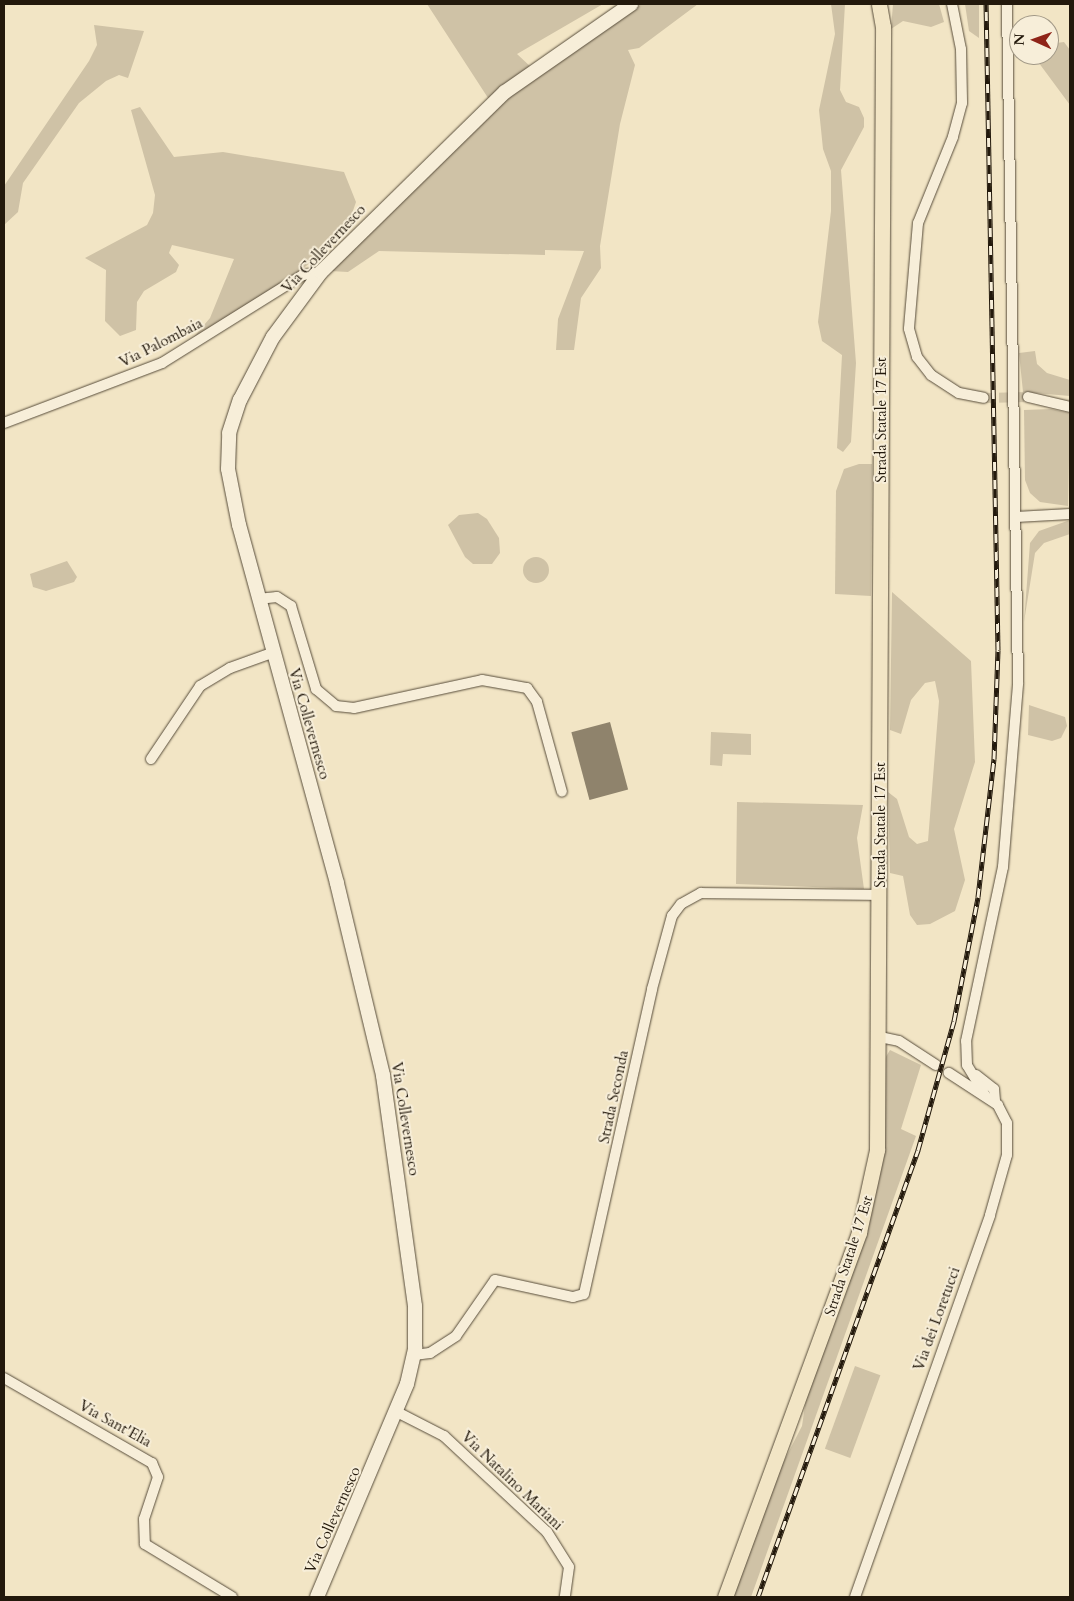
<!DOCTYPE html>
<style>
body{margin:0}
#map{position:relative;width:1074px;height:1601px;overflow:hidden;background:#f2e5c5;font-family:Cardo,serif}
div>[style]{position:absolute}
.green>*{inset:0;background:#cfc2a6;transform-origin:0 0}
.round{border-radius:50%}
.building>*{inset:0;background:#8f836c;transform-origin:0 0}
.street-tunnel>*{height:10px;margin-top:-5px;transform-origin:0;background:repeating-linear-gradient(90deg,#d3c6a9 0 10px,transparent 0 15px)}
.roads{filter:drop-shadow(0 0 1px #574c3a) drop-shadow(0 0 1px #574c3a)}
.street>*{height:10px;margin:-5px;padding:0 5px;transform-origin:5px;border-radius:5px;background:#f7eed9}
.secondary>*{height:14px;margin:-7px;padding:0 7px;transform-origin:7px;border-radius:7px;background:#f7eed9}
.primary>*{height:15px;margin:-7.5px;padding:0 7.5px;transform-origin:7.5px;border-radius:7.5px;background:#f2e5c5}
.rail>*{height:5px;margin-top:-2.5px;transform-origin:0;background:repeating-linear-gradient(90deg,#f7eed9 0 9px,#23190c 0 18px);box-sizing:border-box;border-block:1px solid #23190c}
span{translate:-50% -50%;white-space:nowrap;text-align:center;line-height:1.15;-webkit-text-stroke:4px #f7eed9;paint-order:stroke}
.street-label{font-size:15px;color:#23190c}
.frame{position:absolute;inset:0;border:5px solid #23190c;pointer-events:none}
.north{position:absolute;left:1009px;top:15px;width:50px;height:50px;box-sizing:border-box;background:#f7eed9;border:1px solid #a29987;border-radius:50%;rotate:272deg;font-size:14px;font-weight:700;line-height:20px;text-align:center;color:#23190c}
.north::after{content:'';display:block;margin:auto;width:18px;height:22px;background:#8f2418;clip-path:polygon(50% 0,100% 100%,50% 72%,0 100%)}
</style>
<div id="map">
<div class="green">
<i style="clip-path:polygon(427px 4px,603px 4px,517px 54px,532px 68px,490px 101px)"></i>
<i style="clip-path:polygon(642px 4px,698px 4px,639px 48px,628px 50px,635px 65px,620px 124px,600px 246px,601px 268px,581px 298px,574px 350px,556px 350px,558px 319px,584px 251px,545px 250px,545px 255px,379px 251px,348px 272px,330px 271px,509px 97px)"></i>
<i style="clip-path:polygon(831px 4px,845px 4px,840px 90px,846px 102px,859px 107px,864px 118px,864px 127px,841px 170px,856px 363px,851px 442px,843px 452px,837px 448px,842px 355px,822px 341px,818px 322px,831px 211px,831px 171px,823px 149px,819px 110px,835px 34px)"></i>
<i style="clip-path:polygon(893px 4px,939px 4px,944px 22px,931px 27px,903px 21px,891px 29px)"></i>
<i style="clip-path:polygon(965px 4px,979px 4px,979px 38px,969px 31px)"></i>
<i style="clip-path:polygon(94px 25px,144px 31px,128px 78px,119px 75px,106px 81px,79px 103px,23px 183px,18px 212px,4px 225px,4px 186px,89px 61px,97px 45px)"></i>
<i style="clip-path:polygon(1064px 42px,1070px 50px,1070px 105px,1033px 55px,1049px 55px,1049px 44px)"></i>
<i style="clip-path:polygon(140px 107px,174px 157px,223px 152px,344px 172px,356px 202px,344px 237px,272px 292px,187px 345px,210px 318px,234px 259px,172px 245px,169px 253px,179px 265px,176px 272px,144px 291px,137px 302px,136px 330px,120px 336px,105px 321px,106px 270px,85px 258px,147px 225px,153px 213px,155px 195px,131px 110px)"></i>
<i style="clip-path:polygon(1035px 351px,1037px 364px,1047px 373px,1070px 380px,1070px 396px,1023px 392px,1019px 353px)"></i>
<i style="clip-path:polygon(1051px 409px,1070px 413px,1068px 506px,1040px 502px,1030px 493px,1025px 480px,1024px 410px)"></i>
<i style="clip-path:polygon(859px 464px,872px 464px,871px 596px,835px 594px,836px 491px,844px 469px)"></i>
<i style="clip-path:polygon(478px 513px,487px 519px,499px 538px,500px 553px,492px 564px,473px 564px,465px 557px,448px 525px,459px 515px)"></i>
<i style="clip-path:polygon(1070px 520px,1070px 534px,1044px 543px,1035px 553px,1024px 622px,1030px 543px,1039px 531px)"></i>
<i class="round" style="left:523px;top:557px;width:26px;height:26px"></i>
<i style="clip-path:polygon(67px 561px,77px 577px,74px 582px,46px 591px,33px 587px,30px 574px)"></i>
<i style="clip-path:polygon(892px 592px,971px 661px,975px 762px,954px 829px,965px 880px,955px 911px,930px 924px,917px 925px,910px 915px,903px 876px,890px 873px,888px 792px,897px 799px,909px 837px,917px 844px,928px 841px,939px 701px,935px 681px,925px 683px,911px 700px,901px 734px,890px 730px)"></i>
<i style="clip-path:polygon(1029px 705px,1065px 717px,1067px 726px,1061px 738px,1052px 741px,1028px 735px)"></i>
<i style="clip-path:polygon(711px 732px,751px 734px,751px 755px,723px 754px,722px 766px,710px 765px)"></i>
<i style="clip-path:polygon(737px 802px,863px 805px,857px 838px,864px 889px,736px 884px)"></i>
<i style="clip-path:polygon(890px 1050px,921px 1065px,901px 1129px,916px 1136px,751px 1597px,728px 1597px,770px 1488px,802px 1426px,809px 1378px,864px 1232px,884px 1060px)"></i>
<i style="left:855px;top:1366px;width:27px;height:88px;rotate:20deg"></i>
</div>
<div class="building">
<i style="left:610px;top:722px;width:70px;height:40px;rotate:75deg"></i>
</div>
<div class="street-tunnel">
<i style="left:984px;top:398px;width:44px;rotate:-1.3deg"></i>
</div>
<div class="roads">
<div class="street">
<i style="left:952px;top:4px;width:46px;rotate:78.7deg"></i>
<i style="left:961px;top:49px;width:54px;rotate:88.9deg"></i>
<i style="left:962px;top:103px;width:35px;rotate:105deg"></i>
<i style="left:953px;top:137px;width:93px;rotate:112.1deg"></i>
<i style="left:918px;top:223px;width:106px;rotate:94.9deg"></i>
<i style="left:909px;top:329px;width:29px;rotate:74deg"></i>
<i style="left:917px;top:357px;width:23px;rotate:52deg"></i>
<i style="left:931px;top:375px;width:33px;rotate:33deg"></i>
<i style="left:959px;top:393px;width:25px;rotate:11deg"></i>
<i style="left:1028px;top:397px;width:43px;rotate:13.4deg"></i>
<i style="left:4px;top:423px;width:169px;rotate:-20.8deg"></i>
<i style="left:162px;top:363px;width:166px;rotate:-32deg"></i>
<i style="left:303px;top:275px;width:18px;rotate:-9deg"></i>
<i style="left:1016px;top:517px;width:54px;rotate:-3.2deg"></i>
<i style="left:258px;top:599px;width:19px;rotate:-6deg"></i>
<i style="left:277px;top:597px;width:17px;rotate:33deg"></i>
<i style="left:291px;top:606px;width:87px;rotate:73.2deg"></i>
<i style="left:316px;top:689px;width:26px;rotate:40deg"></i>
<i style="left:336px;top:706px;width:18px;rotate:6deg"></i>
<i style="left:354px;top:708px;width:131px;rotate:-12.3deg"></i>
<i style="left:482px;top:680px;width:46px;rotate:10.1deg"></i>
<i style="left:527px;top:688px;width:17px;rotate:54deg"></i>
<i style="left:537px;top:702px;width:93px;rotate:74.5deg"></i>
<i style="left:151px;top:759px;width:88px;rotate:-56.1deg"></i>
<i style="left:200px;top:686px;width:35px;rotate:-31deg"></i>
<i style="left:230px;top:668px;width:45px;rotate:-19.7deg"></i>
<i style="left:880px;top:1037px;width:19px;rotate:12deg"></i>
<i style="left:899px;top:1041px;width:44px;rotate:33deg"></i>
<i style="left:976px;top:1075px;width:23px;rotate:38deg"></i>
<i style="left:994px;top:1089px;width:12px;rotate:85deg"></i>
<i style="left:985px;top:1095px;width:35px;rotate:-121deg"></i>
<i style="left:967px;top:1065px;width:24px;rotate:-92deg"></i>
<i style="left:966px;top:1041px;width:178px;rotate:-78deg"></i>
<i style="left:1003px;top:867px;width:185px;rotate:-85.3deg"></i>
<i style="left:1018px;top:683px;width:679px;rotate:-90.93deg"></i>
<i style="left:414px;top:1355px;width:16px;rotate:-7deg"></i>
<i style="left:430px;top:1353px;width:31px;rotate:-33deg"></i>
<i style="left:456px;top:1336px;width:68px;rotate:-55.1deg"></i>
<i style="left:495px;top:1280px;width:80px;rotate:12.3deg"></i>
<i style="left:573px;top:1297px;width:11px;rotate:-15deg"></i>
<i style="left:584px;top:1294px;width:312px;rotate:-77.4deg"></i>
<i style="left:652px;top:989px;width:76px;rotate:-74.7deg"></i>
<i style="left:672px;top:916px;width:15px;rotate:-53deg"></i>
<i style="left:681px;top:904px;width:23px;rotate:-29deg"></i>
<i style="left:701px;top:893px;width:180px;rotate:0.6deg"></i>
<i style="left:4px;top:1378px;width:171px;rotate:29.9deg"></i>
<i style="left:152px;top:1463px;width:15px;rotate:67deg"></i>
<i style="left:158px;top:1477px;width:44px;rotate:108.4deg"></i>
<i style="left:144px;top:1519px;width:25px;rotate:88deg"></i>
<i style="left:145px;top:1544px;width:102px;rotate:31.3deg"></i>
<i style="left:397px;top:1412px;width:53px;rotate:27.1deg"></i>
<i style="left:444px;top:1436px;width:141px;rotate:43deg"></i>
<i style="left:547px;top:1532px;width:41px;rotate:57.8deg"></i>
<i style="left:569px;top:1567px;width:30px;rotate:98deg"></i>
<i style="left:855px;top:1597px;width:405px;rotate:-70.5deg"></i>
<i style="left:990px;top:1215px;width:62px;rotate:-74.2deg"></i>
<i style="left:1007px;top:1155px;width:32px;rotate:-90deg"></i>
<i style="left:1007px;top:1123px;width:20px;rotate:-117deg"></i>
<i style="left:998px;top:1105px;width:59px;rotate:-146.9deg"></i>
</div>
<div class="secondary">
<i style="left:317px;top:1597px;width:231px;rotate:-67.1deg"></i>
<i style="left:407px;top:1384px;width:37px;rotate:-77deg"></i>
<i style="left:415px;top:1348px;width:42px;rotate:-90deg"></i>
<i style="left:415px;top:1306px;width:233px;rotate:-97.9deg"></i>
<i style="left:383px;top:1075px;width:197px;rotate:-103.5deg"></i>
<i style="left:337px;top:883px;width:371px;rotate:-105.3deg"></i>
<i style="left:239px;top:525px;width:57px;rotate:-101.1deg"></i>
<i style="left:228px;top:469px;width:36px;rotate:-88deg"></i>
<i style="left:229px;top:433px;width:35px;rotate:-72deg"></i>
<i style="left:240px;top:400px;width:71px;rotate:-62.4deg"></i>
<i style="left:273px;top:337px;width:81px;rotate:-53.6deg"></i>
<i style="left:321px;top:272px;width:257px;rotate:-44.4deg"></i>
<i style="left:505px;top:92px;width:154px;rotate:-34.9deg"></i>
</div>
<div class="primary">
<i style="left:725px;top:1597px;width:389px;rotate:-69.8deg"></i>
<i style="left:859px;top:1232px;width:84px;rotate:-77.6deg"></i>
<i style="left:877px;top:1150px;width:1123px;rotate:-89.69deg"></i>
<i style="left:883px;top:27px;width:23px;rotate:-100deg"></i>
</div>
</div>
<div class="rail">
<i style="left:758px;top:1597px;width:475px;rotate:-70.3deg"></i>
<i style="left:918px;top:1150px;width:134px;rotate:-74.4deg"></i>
<i style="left:954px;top:1021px;width:126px;rotate:-79deg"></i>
<i style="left:978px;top:897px;width:139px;rotate:-83.4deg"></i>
<i style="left:994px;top:759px;width:109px;rotate:-87.9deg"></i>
<i style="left:998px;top:650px;width:646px;rotate:-91.06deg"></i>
</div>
<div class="street-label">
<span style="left:324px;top:249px;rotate:-47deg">Via Collevernesco</span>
<span style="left:161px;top:343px;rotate:-27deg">Via Palombaia</span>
<span style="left:882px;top:420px;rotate:-90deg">Strada Statale 17 Est</span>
<span style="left:309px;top:724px;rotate:74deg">Via Collevernesco</span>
<span style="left:881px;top:825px;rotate:-90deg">Strada Statale 17 Est</span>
<span style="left:614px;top:1097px;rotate:-78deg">Strada Seconda</span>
<span style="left:405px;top:1119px;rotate:81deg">Via Collevernesco</span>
<span style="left:849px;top:1256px;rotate:-72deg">Strada Statale 17 Est</span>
<span style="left:937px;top:1319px;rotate:-70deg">Via dei Loretucci</span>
<span style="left:115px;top:1424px;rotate:29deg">Via Sant'Elia</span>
<span style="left:512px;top:1481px;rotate:44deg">Via Natalino Mariani</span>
<span style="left:333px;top:1520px;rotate:-66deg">Via Collevernesco</span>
</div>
<div class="frame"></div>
<div class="north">N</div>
</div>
